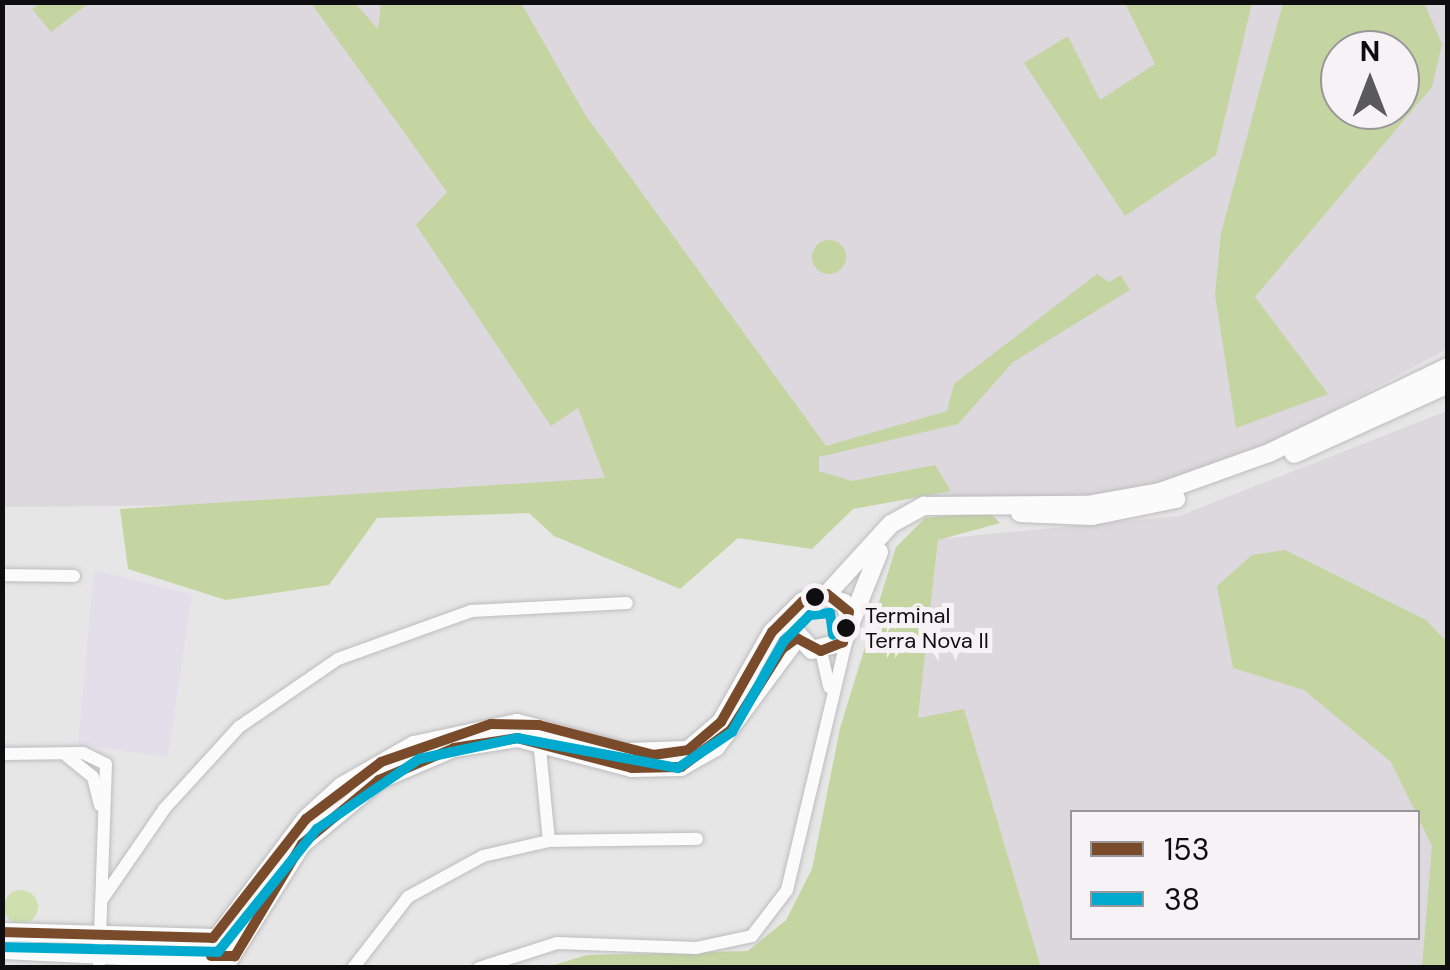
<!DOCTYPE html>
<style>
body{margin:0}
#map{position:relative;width:1450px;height:970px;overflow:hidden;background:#e7e6e7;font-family:"DM Sans",sans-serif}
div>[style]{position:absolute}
.built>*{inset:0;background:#ddd8dd}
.education>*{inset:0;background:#e4deea}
.green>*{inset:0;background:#cfe0ae}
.round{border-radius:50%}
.forest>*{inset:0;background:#c4d5a2}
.roads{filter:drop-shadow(0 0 2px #bdbcbd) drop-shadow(0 0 2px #bdbcbd)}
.street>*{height:12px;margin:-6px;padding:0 6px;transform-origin:6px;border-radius:6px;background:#fbfbfb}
.secondary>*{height:18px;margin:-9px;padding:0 9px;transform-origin:9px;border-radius:9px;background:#fbfbfb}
.bus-1>*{height:10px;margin:-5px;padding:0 5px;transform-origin:5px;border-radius:5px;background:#7a4b2a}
.bus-2>*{height:10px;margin:-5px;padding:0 5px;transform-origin:5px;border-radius:5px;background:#00a9ce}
.dots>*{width:28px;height:28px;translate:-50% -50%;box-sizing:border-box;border:5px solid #f6f2f6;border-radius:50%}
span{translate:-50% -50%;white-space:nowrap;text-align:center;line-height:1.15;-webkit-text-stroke:10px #f6f2f6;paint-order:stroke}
.bus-label{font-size:22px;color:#0e0d0f}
.left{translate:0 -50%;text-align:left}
.frame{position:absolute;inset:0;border:5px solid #0e0d0f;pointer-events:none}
.legend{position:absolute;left:1070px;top:810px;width:350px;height:130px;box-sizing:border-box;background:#f6f2f6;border:2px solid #99969a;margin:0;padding:12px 18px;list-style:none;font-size:30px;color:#0e0d0f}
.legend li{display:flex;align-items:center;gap:20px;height:50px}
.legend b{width:50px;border:2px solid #99969a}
.north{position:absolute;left:1320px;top:30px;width:100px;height:100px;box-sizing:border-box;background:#f6f2f6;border:2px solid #99969a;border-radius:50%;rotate:0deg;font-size:28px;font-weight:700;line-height:40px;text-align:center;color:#0e0d0f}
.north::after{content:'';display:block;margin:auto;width:35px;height:45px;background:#5a595b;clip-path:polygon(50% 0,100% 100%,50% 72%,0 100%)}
</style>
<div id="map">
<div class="built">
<i style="clip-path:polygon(evenodd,2px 3px,1447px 3px,1447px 349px,1232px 465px,1112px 497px,3px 507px,2px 3px,1340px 50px,1400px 50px,1400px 110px,1340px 110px,1340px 50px)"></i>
<i style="clip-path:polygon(evenodd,1447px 411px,1447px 967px,1041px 967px,964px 710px,918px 719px,938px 539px,1179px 516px,1447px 411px,1072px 812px,1418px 812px,1418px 938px,1072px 938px,1072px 812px)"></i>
</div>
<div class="education">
<i style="clip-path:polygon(94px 570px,192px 594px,168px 757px,78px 745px)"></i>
</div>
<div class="green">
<i class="round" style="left:4px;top:890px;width:34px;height:34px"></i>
</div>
<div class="forest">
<i style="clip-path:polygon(40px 3px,40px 2px,89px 3px,51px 32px,32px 9px)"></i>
<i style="clip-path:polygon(311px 3px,355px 3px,378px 29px,381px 3px,521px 3px,586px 116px,826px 446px,947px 411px,954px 384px,1097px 274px,1109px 282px,1121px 275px,1130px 290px,1013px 362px,958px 424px,819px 457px,819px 471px,852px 481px,935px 465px,951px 491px,853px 509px,812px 549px,738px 538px,680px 589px,554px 536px,529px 513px,377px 518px,329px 585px,226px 600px,128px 569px,120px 509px,605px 478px,578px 408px,551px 426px,416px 225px,447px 192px)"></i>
<i style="clip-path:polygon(1125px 3px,1252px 3px,1216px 155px,1125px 216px,1024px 63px,1068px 36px,1100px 100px,1155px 64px)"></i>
<i style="clip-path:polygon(evenodd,1283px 3px,1424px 3px,1442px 44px,1432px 87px,1255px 297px,1328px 394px,1236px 428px,1215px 295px,1221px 233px,1283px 3px,1400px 50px,1400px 110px,1340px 110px,1340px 50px,1400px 50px)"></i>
<i class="round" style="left:812px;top:240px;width:34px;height:34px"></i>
<i style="clip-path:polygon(988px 511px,1000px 523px,938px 540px,918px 718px,964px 709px,1041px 967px,544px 968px,587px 955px,748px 951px,786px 920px,812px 869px,840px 728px,896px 547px,925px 518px)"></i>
<i style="clip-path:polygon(1285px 550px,1426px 620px,1447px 642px,1447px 967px,1422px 967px,1432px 846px,1391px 762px,1304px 690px,1233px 668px,1217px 586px,1252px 555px)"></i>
</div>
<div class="roads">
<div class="street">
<i style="left:2px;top:575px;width:72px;rotate:0.8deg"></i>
<i style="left:821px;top:651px;width:37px;rotate:77deg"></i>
<i style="left:539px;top:739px;width:102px;rotate:84.4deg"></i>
<i style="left:2px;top:754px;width:81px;rotate:-0.7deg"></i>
<i style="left:83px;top:753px;width:25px;rotate:26deg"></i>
<i style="left:106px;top:764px;width:204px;rotate:92deg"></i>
<i style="left:67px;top:756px;width:33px;rotate:39deg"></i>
<i style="left:93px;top:777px;width:29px;rotate:76deg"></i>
<i style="left:103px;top:898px;width:109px;rotate:-55.4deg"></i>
<i style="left:165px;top:808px;width:110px;rotate:-47.6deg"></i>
<i style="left:239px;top:727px;width:120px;rotate:-34.5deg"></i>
<i style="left:338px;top:659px;width:141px;rotate:-19.8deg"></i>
<i style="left:471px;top:611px;width:156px;rotate:-2.9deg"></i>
<i style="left:353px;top:968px;width:90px;rotate:-52.2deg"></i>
<i style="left:408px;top:897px;width:85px;rotate:-28.7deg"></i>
<i style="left:483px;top:856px;width:68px;rotate:-12.8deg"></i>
<i style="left:549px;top:841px;width:148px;rotate:-0.8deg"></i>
<i style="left:479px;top:968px;width:82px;rotate:-17.8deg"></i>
<i style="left:557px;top:943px;width:139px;rotate:2.1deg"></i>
<i style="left:696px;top:948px;width:57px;rotate:-12.1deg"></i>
<i style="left:752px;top:936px;width:58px;rotate:-52.7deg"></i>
<i style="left:787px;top:890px;width:259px;rotate:-76.6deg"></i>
</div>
<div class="secondary">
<i style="left:1294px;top:454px;width:169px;rotate:-24.4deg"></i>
<i style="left:1020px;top:513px;width:72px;rotate:2.4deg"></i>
<i style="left:1092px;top:516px;width:86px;rotate:-11.4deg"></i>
<i style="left:827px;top:594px;width:95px;rotate:-47.6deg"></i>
<i style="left:891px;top:524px;width:38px;rotate:-29deg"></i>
<i style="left:924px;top:506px;width:163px;rotate:-0.4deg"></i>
<i style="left:1087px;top:505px;width:74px;rotate:-10.1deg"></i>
<i style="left:1160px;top:492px;width:116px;rotate:-19.7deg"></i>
<i style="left:1269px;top:453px;width:199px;rotate:-25.7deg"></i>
<i style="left:851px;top:621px;width:19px;rotate:-111deg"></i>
<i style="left:844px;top:603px;width:27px;rotate:-160deg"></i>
<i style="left:819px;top:594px;width:27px;rotate:147deg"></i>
<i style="left:796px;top:609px;width:20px;rotate:99deg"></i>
<i style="left:793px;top:629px;width:28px;rotate:48deg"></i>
<i style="left:812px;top:650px;width:32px;rotate:-14deg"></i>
<i style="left:843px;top:642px;width:97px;rotate:-68.2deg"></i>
<i style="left:2px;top:932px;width:211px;rotate:1.6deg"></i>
<i style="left:220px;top:934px;width:144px;rotate:-53.2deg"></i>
<i style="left:306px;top:819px;width:49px;rotate:-42.5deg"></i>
<i style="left:342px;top:786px;width:83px;rotate:-29.7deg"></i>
<i style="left:414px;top:745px;width:105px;rotate:-12.1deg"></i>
<i style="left:517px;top:723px;width:113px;rotate:14.9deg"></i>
<i style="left:626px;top:752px;width:62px;rotate:-1.8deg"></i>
<i style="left:688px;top:750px;width:43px;rotate:-40.3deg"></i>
<i style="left:721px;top:722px;width:103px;rotate:-60.5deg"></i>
<i style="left:772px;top:632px;width:44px;rotate:-45deg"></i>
<i style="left:2px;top:950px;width:226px;rotate:2.8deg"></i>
<i style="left:228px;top:961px;width:138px;rotate:-57.7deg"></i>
<i style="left:302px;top:844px;width:100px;rotate:-39.7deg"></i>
<i style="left:379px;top:780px;width:82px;rotate:-23.1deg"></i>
<i style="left:454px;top:748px;width:65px;rotate:-8.9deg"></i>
<i style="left:518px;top:738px;width:118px;rotate:14.7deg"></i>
<i style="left:632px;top:768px;width:49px;rotate:-1.2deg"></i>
<i style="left:681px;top:767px;width:40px;rotate:-29.7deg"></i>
<i style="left:716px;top:747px;width:136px;rotate:-53.4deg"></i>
</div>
</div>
<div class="bus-1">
<i style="left:2px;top:932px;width:211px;rotate:1.6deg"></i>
<i style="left:213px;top:938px;width:151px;rotate:-52deg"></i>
<i style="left:306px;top:819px;width:94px;rotate:-37.2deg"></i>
<i style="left:381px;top:762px;width:116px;rotate:-19.1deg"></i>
<i style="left:491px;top:724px;width:48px;rotate:1.2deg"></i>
<i style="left:539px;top:725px;width:118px;rotate:14.7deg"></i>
<i style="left:653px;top:755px;width:35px;rotate:-8deg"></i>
<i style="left:688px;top:750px;width:43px;rotate:-40.3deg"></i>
<i style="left:721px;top:722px;width:103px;rotate:-60.5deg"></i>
<i style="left:772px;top:632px;width:44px;rotate:-45deg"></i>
<i style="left:803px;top:601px;width:25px;rotate:-16deg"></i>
<i style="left:827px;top:594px;width:28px;rotate:39deg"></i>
<i style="left:849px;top:612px;width:31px;rotate:101deg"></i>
<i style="left:843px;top:642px;width:24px;rotate:158deg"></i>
<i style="left:821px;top:651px;width:27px;rotate:-152deg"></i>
<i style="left:797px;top:638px;width:19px;rotate:144deg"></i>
<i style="left:782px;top:649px;width:96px;rotate:122.2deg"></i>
<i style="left:731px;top:730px;width:62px;rotate:143.5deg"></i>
<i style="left:681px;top:767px;width:49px;rotate:178.8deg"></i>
<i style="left:632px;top:768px;width:118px;rotate:-165.3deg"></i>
<i style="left:518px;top:738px;width:65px;rotate:171.1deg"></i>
<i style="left:454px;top:748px;width:82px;rotate:156.9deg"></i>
<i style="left:379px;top:780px;width:100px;rotate:140.3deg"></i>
<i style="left:302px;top:844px;width:131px;rotate:120.9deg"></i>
<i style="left:235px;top:956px;width:24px;rotate:180deg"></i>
</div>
<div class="bus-2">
<i style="left:2px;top:947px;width:216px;rotate:1.3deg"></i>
<i style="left:218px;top:952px;width:158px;rotate:-51.2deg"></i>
<i style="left:317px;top:829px;width:124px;rotate:-34.5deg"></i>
<i style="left:419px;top:759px;width:100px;rotate:-12.1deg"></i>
<i style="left:517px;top:738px;width:164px;rotate:10.6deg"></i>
<i style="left:678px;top:768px;width:65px;rotate:-33.7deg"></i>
<i style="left:732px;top:732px;width:105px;rotate:-60.3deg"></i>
<i style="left:784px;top:641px;width:37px;rotate:-45deg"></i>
<i style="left:810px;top:615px;width:20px;rotate:-6deg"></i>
<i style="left:830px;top:613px;width:22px;rotate:82deg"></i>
</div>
<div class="dots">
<i style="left:815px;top:597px;background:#0e0d0f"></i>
<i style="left:846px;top:628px;background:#0e0d0f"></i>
</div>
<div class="bus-label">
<span class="left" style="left:865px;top:628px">Terminal<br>Terra Nova II</span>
</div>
<div class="frame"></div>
<ul class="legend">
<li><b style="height:12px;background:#7a4b2a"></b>153</li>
<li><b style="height:12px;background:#00a9ce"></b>38</li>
</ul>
<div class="north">N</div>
</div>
